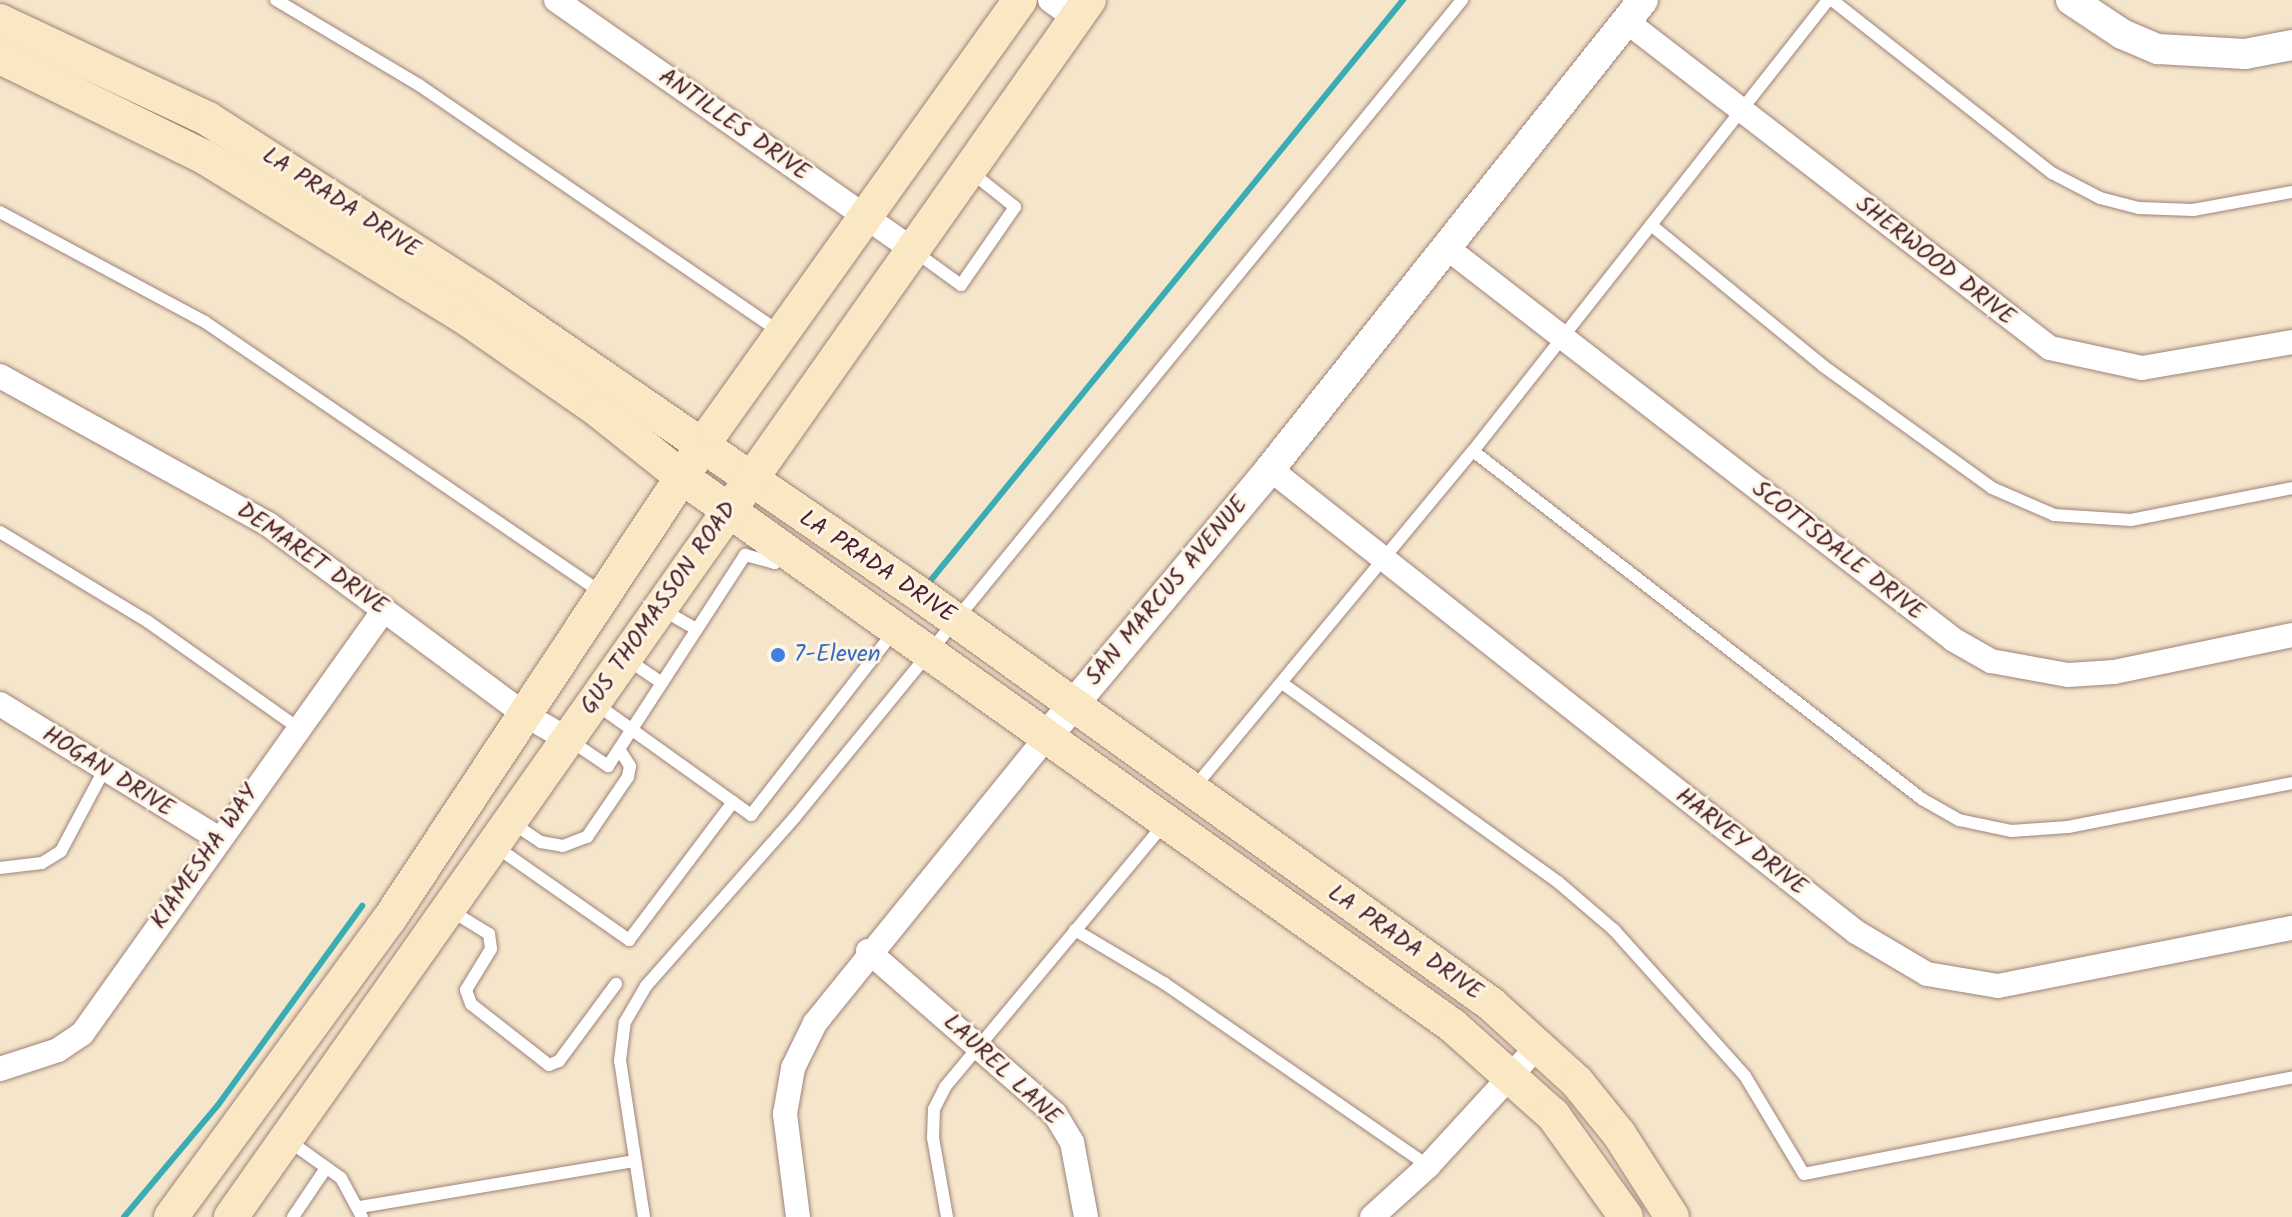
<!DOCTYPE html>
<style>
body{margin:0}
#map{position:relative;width:2292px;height:1217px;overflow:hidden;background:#f5e6cb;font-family:Kalam,sans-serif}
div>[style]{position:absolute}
.stream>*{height:6px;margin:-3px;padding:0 3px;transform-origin:3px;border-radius:3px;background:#3aacb3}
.roads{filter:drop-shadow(0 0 2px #a0827b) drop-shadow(0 0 2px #a0827b)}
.service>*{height:12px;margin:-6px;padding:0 6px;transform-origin:6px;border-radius:6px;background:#fff}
.minor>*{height:24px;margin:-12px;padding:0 12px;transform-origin:12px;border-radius:12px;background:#fff}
.tertiary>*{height:30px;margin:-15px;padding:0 15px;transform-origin:15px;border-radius:15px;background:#fff}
.secondary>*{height:34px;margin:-17px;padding:0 17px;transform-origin:17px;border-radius:17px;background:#fae7c3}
.dots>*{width:22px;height:22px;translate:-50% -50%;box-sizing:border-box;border:4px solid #fcf5e5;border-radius:50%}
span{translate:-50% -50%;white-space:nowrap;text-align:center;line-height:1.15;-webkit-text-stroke:6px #fcf5e5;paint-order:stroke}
.street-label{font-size:24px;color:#4a1f2b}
.shop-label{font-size:24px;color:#366cbe}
.left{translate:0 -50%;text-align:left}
</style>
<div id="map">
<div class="stream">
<i style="left:931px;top:580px;width:748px;rotate:-50.86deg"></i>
<i style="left:124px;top:1217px;width:146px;rotate:-50deg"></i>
<i style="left:218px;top:1105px;width:246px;rotate:-54.1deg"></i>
</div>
<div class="roads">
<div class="service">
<i style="left:276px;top:0;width:166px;rotate:30.7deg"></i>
<i style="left:419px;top:85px;width:439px;rotate:34.4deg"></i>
<i style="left:1832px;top:0;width:280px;rotate:38.2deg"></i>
<i style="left:2052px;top:173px;width:54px;rotate:27.5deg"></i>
<i style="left:2100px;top:198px;width:40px;rotate:14.4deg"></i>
<i style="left:2139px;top:208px;width:54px;rotate:2.1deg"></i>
<i style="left:2193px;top:210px;width:101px;rotate:-10.3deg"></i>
<i style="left:0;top:212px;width:233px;rotate:28.2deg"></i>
<i style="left:205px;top:322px;width:481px;rotate:34.3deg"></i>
<i style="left:1651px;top:225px;width:222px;rotate:39.3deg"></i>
<i style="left:1823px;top:366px;width:208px;rotate:35.8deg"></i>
<i style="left:1992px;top:488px;width:68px;rotate:23.5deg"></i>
<i style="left:2054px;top:515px;width:77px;rotate:3.7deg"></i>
<i style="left:2131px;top:520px;width:164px;rotate:-11.2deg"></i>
<i style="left:914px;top:251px;width:58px;rotate:35.9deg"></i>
<i style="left:961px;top:285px;width:95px;rotate:-55.3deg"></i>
<i style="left:1015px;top:207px;width:56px;rotate:-141.5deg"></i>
<i style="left:1473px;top:451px;width:568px;rotate:37.78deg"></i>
<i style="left:1922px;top:799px;width:43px;rotate:29.6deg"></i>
<i style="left:1959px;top:820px;width:53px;rotate:11.9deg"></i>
<i style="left:2011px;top:831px;width:57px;rotate:-4deg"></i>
<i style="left:2068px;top:827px;width:228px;rotate:-11.1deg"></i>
<i style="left:0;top:532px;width:172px;rotate:31.2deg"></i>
<i style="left:147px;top:621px;width:185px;rotate:35.3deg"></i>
<i style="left:663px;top:610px;width:39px;rotate:30deg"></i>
<i style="left:628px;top:660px;width:41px;rotate:34.1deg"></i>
<i style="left:1282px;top:683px;width:340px;rotate:35.8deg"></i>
<i style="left:1558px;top:882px;width:74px;rotate:40.6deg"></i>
<i style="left:1614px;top:930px;width:196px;rotate:48.1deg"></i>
<i style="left:1745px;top:1076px;width:114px;rotate:59deg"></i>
<i style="left:1804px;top:1174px;width:498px;rotate:-11.2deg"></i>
<i style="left:596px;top:704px;width:191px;rotate:35.6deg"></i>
<i style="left:751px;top:815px;width:234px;rotate:-52.1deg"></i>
<i style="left:571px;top:741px;width:45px;rotate:34deg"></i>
<i style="left:608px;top:766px;width:252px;rotate:-57deg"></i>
<i style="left:745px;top:555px;width:31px;rotate:15deg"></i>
<i style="left:775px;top:563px;width:12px;rotate:-59deg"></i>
<i style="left:1193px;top:789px;width:439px;rotate:-50.4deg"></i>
<i style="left:1473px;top:451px;width:574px;rotate:-51.79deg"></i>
<i style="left:511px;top:822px;width:36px;rotate:34deg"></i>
<i style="left:541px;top:842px;width:22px;rotate:10deg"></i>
<i style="left:563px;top:846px;width:26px;rotate:-21deg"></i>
<i style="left:587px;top:837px;width:73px;rotate:-55.7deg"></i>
<i style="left:628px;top:777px;width:11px;rotate:-80deg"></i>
<i style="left:630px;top:766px;width:20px;rotate:-123deg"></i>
<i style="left:495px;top:846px;width:164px;rotate:35deg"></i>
<i style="left:629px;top:940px;width:173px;rotate:-53deg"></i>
<i style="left:0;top:868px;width:42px;rotate:-6.8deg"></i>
<i style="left:42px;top:863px;width:22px;rotate:-32deg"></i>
<i style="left:61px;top:851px;width:92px;rotate:-62deg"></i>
<i style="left:450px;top:910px;width:46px;rotate:31.6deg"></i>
<i style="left:489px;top:934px;width:15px;rotate:82deg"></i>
<i style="left:491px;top:949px;width:48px;rotate:121.4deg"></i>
<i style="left:466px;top:990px;width:15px;rotate:70deg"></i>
<i style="left:471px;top:1004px;width:99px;rotate:38deg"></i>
<i style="left:549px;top:1065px;width:11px;rotate:-22deg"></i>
<i style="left:559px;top:1061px;width:96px;rotate:-53.5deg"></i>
<i style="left:1075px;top:930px;width:104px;rotate:30.8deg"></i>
<i style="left:1164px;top:983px;width:321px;rotate:34.7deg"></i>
<i style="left:289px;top:1141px;width:64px;rotate:35.4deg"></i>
<i style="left:341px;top:1178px;width:44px;rotate:61.7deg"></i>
<i style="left:360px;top:1207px;width:279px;rotate:-9.5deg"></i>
<i style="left:293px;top:1217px;width:59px;rotate:-56deg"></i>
<i style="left:644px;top:1217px;width:158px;rotate:-98.7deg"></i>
<i style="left:620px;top:1061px;width:39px;rotate:-83deg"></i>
<i style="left:625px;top:1022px;width:42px;rotate:-59.7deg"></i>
<i style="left:646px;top:986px;width:225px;rotate:-48.6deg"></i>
<i style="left:795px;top:817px;width:1055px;rotate:-50.77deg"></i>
<i style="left:947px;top:1217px;width:80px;rotate:-100deg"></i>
<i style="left:933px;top:1138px;width:29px;rotate:-88deg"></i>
<i style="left:934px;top:1109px;width:25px;rotate:-63deg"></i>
<i style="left:945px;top:1087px;width:344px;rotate:-50.2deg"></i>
</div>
<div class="minor">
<i style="left:556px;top:0;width:434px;rotate:35deg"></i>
<i style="left:1050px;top:0;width:32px;rotate:36deg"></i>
<i style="left:1626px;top:21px;width:535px;rotate:37.64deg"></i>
<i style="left:2050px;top:348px;width:94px;rotate:12.3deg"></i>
<i style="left:2142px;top:368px;width:152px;rotate:-9.8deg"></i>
<i style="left:1447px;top:248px;width:641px;rotate:37.71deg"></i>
<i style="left:1954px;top:640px;width:43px;rotate:29.6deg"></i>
<i style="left:1991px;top:661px;width:78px;rotate:10.3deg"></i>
<i style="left:2068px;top:675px;width:46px;rotate:-3.7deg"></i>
<i style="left:2114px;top:672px;width:182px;rotate:-11.7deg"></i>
<i style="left:0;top:376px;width:306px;rotate:28.9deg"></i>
<i style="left:268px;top:524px;width:322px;rotate:36.6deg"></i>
<i style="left:527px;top:716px;width:48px;rotate:29.7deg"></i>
<i style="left:1270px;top:469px;width:747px;rotate:38.31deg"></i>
<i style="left:1856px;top:932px;width:82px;rotate:30.6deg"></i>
<i style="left:1927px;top:974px;width:72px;rotate:9.6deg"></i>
<i style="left:1998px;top:986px;width:300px;rotate:-11.2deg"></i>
<i style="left:0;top:704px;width:256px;rotate:31.6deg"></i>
<i style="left:868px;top:951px;width:248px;rotate:41.1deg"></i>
<i style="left:1055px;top:1114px;width:33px;rotate:59deg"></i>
<i style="left:1072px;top:1142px;width:76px;rotate:79.4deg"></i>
<i style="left:0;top:1069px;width:61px;rotate:-18.1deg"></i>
<i style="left:58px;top:1050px;width:29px;rotate:-34deg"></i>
<i style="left:82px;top:1034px;width:521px;rotate:-54.54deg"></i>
<i style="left:798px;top:1217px;width:104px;rotate:-97.2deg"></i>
<i style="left:785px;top:1114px;width:47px;rotate:-80.1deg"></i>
<i style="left:793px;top:1068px;width:50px;rotate:-63.9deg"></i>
<i style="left:815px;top:1023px;width:369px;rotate:-51deg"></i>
<i style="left:1372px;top:1217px;width:76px;rotate:-42.3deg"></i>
<i style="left:1428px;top:1166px;width:164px;rotate:-47.5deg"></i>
</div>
<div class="tertiary">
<i style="left:2071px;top:0;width:61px;rotate:33.7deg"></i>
<i style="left:2122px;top:34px;width:39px;rotate:23deg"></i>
<i style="left:2158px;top:49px;width:87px;rotate:3.3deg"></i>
<i style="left:2245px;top:54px;width:48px;rotate:-10.8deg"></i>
<i style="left:1047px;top:736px;width:348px;rotate:-50.1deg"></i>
<i style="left:1270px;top:469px;width:599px;rotate:-51.5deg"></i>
</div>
<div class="secondary">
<i style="left:0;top:21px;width:230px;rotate:25.2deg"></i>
<i style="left:208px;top:119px;width:330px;rotate:32.6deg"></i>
<i style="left:486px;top:297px;width:529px;rotate:34.44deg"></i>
<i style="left:922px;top:596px;width:700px;rotate:35.64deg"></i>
<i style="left:1491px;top:1004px;width:116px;rotate:42.2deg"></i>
<i style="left:1577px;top:1082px;width:67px;rotate:51.1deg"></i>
<i style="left:1619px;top:1134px;width:98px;rotate:57.4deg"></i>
<i style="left:0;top:57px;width:227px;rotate:26.1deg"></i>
<i style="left:204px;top:157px;width:311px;rotate:31.6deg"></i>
<i style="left:469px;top:320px;width:157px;rotate:34.9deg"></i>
<i style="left:598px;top:410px;width:107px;rotate:38.6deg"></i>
<i style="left:682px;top:477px;width:946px;rotate:35.45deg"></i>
<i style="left:1453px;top:1026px;width:134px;rotate:41.7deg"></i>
<i style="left:1553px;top:1115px;width:125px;rotate:54.4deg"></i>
<i style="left:171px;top:1217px;width:371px;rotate:-53.8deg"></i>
<i style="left:390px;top:918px;width:585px;rotate:-56.5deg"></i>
<i style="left:713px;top:430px;width:528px;rotate:-54.47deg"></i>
<i style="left:231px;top:1217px;width:1489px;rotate:-54.82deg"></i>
</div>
</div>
<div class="dots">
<i style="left:778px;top:655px;background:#3f7fe0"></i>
</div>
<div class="street-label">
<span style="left:734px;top:125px;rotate:35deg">ANTILLES DRIVE</span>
<span style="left:341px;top:203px;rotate:33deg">LA PRADA DRIVE</span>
<span style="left:1935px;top:261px;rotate:38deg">SHERWOOD DRIVE</span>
<span style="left:1838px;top:551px;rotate:38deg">SCOTTSDALE DRIVE</span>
<span style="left:312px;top:559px;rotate:35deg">DEMARET DRIVE</span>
<span style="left:877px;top:567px;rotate:34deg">LA PRADA DRIVE</span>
<span style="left:1167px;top:591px;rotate:-50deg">SAN MARCUS AVENUE</span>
<span style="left:659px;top:608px;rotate:-55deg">GUS THOMASSON ROAD</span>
<span style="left:108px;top:772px;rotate:32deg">HOGAN DRIVE</span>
<span style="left:1741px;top:842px;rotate:38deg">HARVEY DRIVE</span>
<span style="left:205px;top:857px;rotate:-55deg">KIAMESHA WAY</span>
<span style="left:1405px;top:943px;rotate:35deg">LA PRADA DRIVE</span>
<span style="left:1002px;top:1070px;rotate:43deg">LAUREL LANE</span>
</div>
<div class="shop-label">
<span class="left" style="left:794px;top:655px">7-Eleven</span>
</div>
</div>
